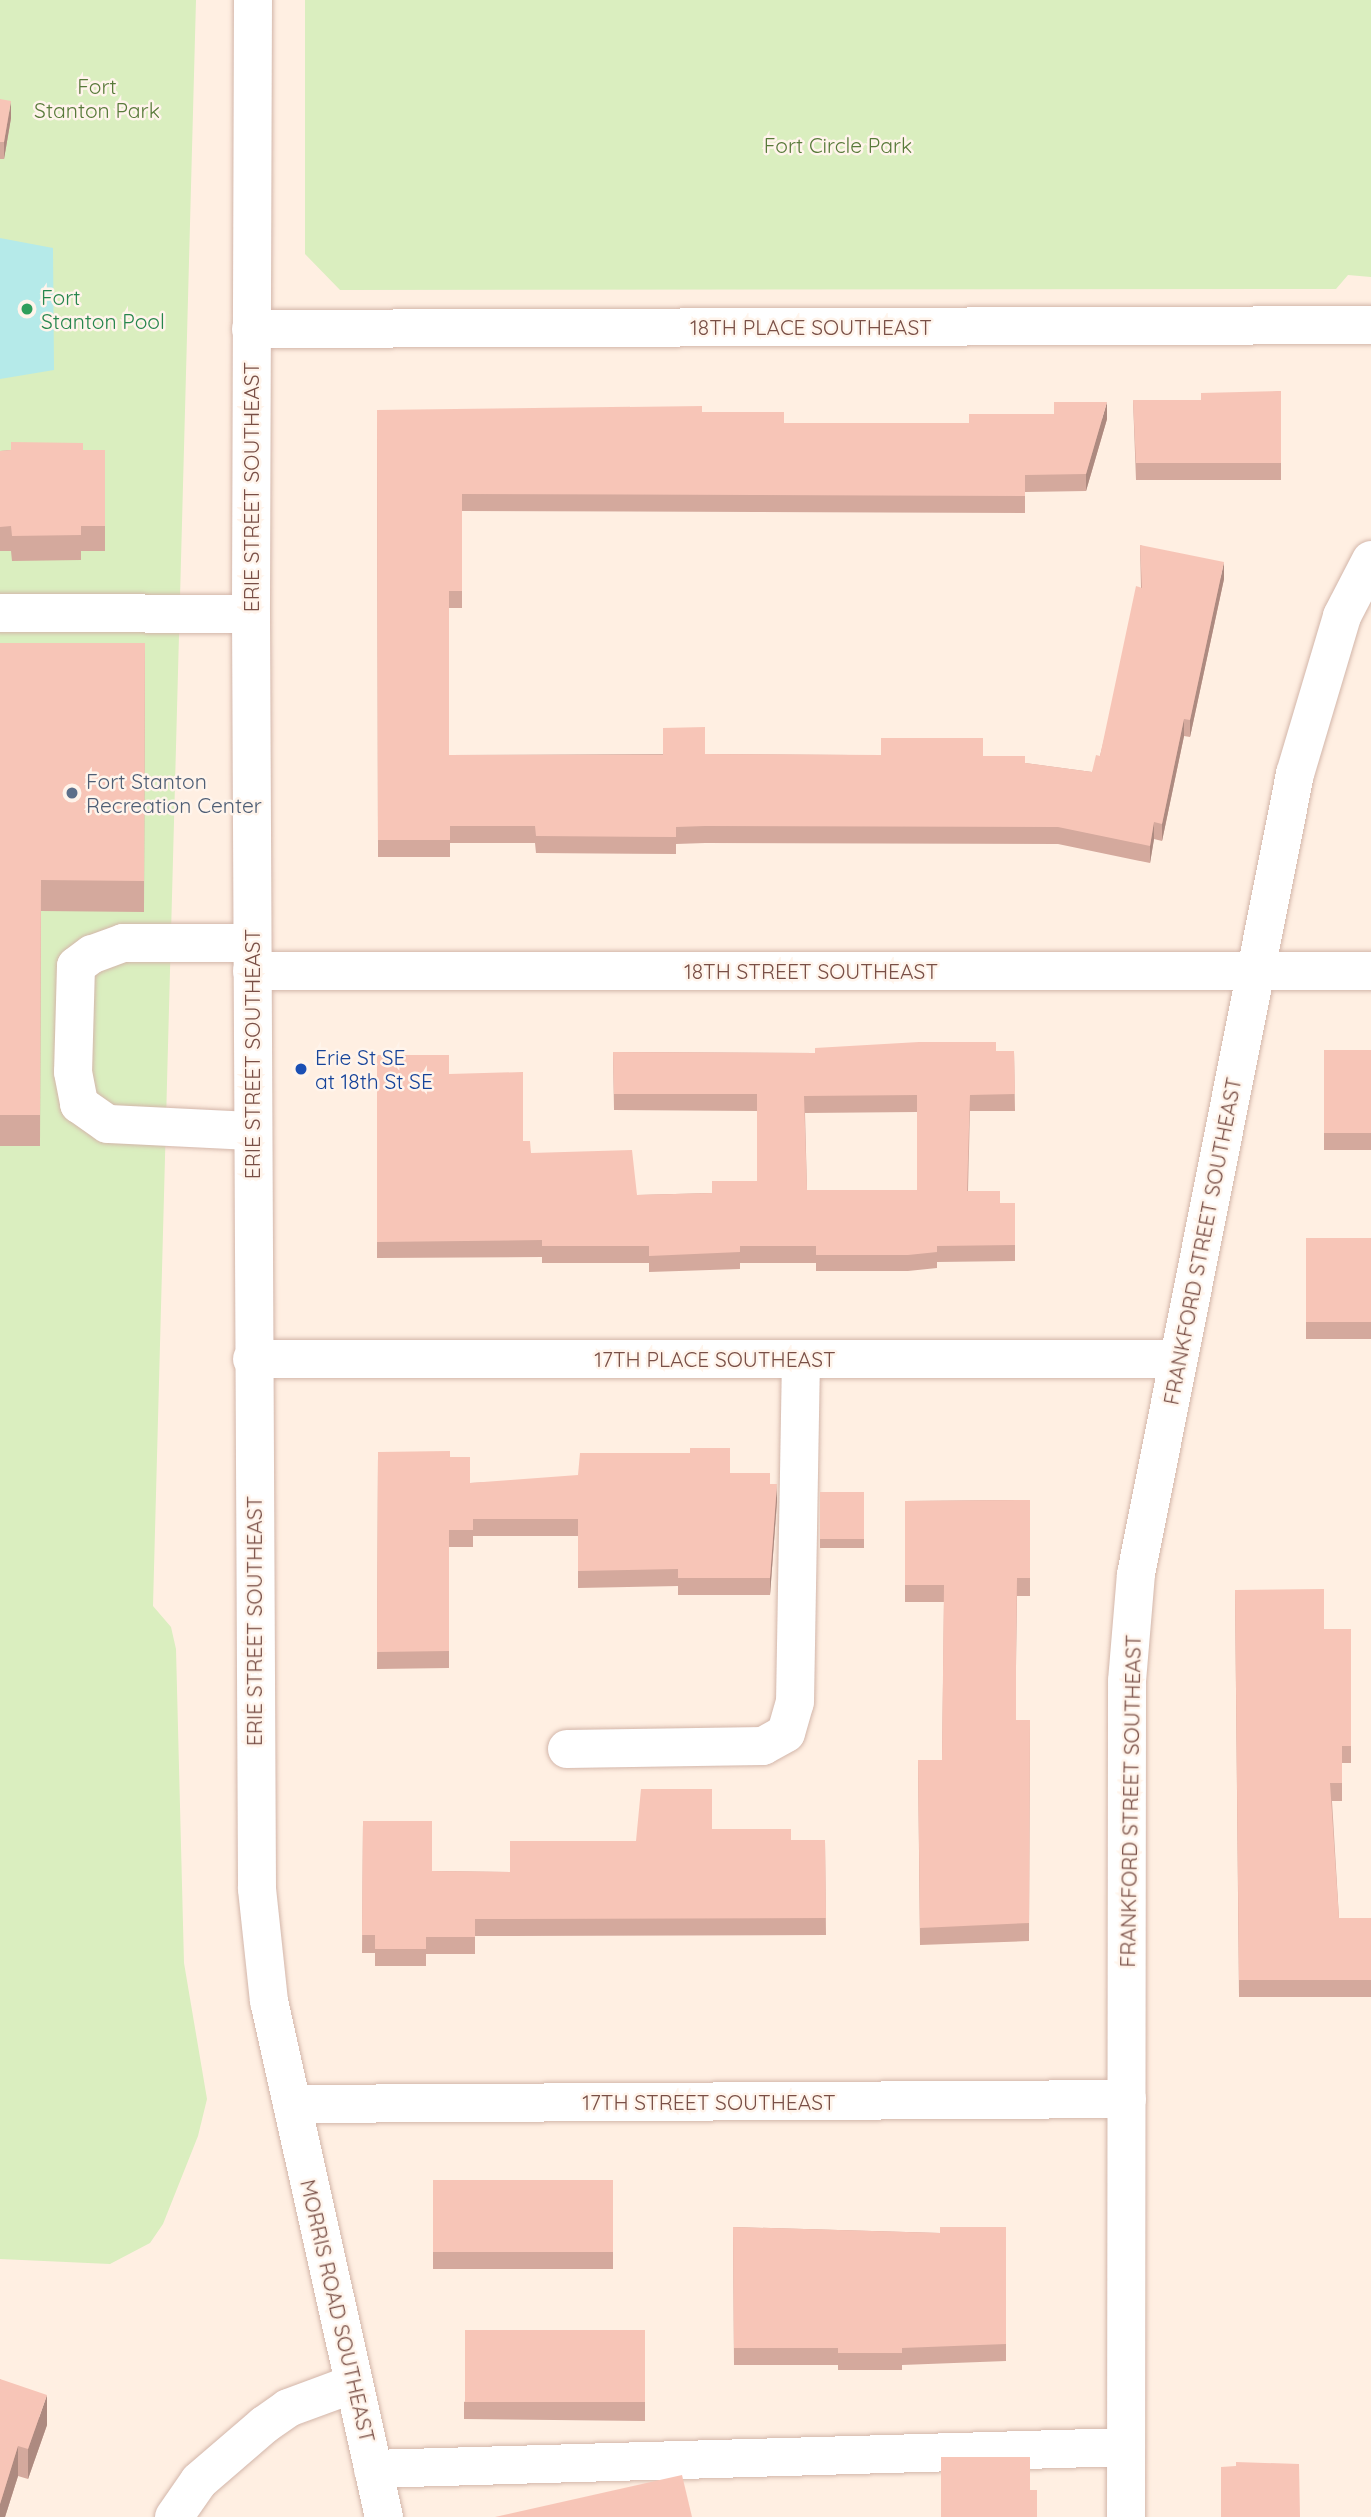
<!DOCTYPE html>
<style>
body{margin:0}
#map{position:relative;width:1371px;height:2517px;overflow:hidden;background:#ffefe2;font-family:Quicksand,sans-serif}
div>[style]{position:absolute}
.green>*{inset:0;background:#daeebf}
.water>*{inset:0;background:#b5eae9}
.roads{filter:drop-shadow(0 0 2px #d3b6aa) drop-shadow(0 0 2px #d3b6aa)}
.minor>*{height:38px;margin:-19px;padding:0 19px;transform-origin:19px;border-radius:19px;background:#fff}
.wall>*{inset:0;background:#d4a99d;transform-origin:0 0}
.shaded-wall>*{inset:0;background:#ad8a80}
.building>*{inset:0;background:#f7c5b7;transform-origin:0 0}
.dots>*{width:19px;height:19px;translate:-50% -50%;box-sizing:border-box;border:4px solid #fff4eb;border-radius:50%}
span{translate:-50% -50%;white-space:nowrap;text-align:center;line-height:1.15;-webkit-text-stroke:5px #fff4eb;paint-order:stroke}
.park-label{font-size:21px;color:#587a3a}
.leisure-label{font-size:21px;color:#27864d}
.left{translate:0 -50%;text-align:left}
.street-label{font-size:21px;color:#794f46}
.service-label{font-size:21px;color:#4e5e75}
.transit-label{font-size:21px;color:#164399}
</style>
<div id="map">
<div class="green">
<i style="clip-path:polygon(0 0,196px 0,153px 1606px,171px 1627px,176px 1649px,184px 1963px,207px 2099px,198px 2136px,163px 2224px,150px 2243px,110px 2264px,0 2259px)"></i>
<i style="clip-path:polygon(305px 0,1371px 0,1371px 277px,1348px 275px,1336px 289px,340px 290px,305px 254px)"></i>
</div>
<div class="water">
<i style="clip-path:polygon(0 238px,53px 248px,54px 370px,0 379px)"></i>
</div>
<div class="roads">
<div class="minor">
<i style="left:253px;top:0;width:614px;rotate:90.19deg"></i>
<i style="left:251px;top:614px;width:1275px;rotate:89.73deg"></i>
<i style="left:257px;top:1889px;width:113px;rotate:83.9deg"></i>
<i style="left:269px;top:2001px;width:529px;rotate:77.44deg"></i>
<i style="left:251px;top:329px;width:1120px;rotate:-0.2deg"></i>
<i style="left:0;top:613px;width:251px;rotate:0.2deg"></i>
<i style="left:252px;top:943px;width:129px;rotate:180deg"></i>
<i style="left:123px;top:943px;width:33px;rotate:160deg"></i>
<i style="left:92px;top:954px;width:20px;rotate:143deg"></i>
<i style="left:76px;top:966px;width:106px;rotate:91.6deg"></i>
<i style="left:73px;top:1072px;width:33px;rotate:79deg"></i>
<i style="left:79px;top:1104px;width:35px;rotate:35deg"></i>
<i style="left:108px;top:1124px;width:144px;rotate:2.8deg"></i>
<i style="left:252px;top:971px;width:1119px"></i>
<i style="left:252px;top:1359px;width:925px"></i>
<i style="left:567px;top:1749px;width:196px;rotate:-0.9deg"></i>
<i style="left:763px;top:1746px;width:26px;rotate:-29deg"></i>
<i style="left:786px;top:1733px;width:32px;rotate:-74deg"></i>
<i style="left:795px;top:1702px;width:343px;rotate:-89deg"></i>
<i style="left:292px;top:2104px;width:835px;rotate:-0.34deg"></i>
<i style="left:373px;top:2469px;width:753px;rotate:-1.67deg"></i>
<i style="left:174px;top:2517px;width:44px;rotate:-55.2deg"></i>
<i style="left:199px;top:2481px;width:86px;rotate:-40.7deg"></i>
<i style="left:264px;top:2425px;width:29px;rotate:-35deg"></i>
<i style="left:288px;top:2408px;width:69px;rotate:-20.3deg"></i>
<i style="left:1126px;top:2517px;width:836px;rotate:-89.93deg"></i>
<i style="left:1127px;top:1681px;width:107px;rotate:-85.2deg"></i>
<i style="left:1136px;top:1574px;width:816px;rotate:-78.76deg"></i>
<i style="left:1295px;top:774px;width:165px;rotate:-73.4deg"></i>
<i style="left:1342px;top:616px;width:63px;rotate:-62.6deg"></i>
</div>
</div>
<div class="wall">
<i style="clip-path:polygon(0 99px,11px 118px,4px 159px,0 159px)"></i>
<i style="clip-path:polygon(1281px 391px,1281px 480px,1136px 480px,1133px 400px,1201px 400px)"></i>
<i style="clip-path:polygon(377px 410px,702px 412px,784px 423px,969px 423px,1107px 419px,1086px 491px,1025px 492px,1025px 513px,462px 511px,462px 608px,449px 608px,449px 755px,705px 754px,983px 756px,1025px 763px,1092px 772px,1100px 756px,1141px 588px,1140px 545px,1224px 579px,1190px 737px,1184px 736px,1162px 841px,1154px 839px,1150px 863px,1058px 844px,705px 843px,676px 844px,676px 854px,536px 853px,535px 843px,450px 843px,450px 857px,378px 857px)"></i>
<i style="clip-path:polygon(11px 450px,105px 450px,105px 551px,81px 551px,81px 560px,12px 561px,11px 551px,0 551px,0 451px)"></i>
<i style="clip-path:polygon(0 643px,145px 643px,144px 912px,41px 911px,40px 1146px,0 1146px)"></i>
<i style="left:1371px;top:1050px;width:100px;height:47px;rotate:90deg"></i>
<i style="clip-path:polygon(evenodd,1014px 1051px,1015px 1111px,970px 1111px,968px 1191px,1000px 1203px,1015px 1203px,1015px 1261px,937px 1262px,937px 1268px,908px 1271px,816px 1271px,816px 1263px,740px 1263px,740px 1269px,649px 1272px,649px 1263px,542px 1263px,542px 1257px,377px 1258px,377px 1055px,449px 1074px,523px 1141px,531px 1153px,637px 1195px,712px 1193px,757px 1181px,757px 1111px,614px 1110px,613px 1052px,815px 1053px,1014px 1051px,917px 1112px,917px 1190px,807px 1190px,805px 1113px,917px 1112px)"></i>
<i style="left:1371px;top:1238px;width:101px;height:65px;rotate:90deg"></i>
<i style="clip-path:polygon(378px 1452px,450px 1457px,470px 1483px,730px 1473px,770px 1484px,777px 1501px,770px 1595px,678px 1595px,678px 1586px,578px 1588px,578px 1536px,473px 1536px,473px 1547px,449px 1547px,449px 1668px,377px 1669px)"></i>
<i style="left:820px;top:1492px;width:44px;height:56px"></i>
<i style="clip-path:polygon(1030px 1500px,1030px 1596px,1017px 1596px,1016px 1667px,1016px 1720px,1030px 1720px,1029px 1941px,920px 1945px,918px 1760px,942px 1760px,944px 1602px,905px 1602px,905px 1501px)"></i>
<i style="clip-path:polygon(1235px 1590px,1324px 1629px,1351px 1629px,1351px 1763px,1342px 1763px,1342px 1801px,1332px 1801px,1339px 1918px,1371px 1918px,1371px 1997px,1239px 1997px)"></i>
<i style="clip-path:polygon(363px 1821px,432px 1871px,510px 1872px,636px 1841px,712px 1829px,791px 1840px,825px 1840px,826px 1935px,475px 1936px,475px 1954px,426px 1954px,426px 1966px,375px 1966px,375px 1953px,362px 1953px)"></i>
<i style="left:433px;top:2180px;width:180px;height:89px"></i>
<i style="clip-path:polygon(733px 2227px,940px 2233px,1006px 2227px,1006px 2361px,902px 2365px,902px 2370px,838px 2370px,838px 2365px,734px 2365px)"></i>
<i style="clip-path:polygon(645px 2331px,645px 2421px,464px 2419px,464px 2402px)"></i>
<i style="clip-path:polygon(0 2379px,47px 2425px,28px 2479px,18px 2476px,5px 2517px,0 2517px)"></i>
</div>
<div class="shaded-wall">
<i style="clip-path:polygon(11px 101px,11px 118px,4px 159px,4px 142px)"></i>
<i style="clip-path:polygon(1107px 402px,1107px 419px,1086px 491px,1086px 474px)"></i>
<i style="clip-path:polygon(1224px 562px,1224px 579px,1190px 737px,1190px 720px)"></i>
<i style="clip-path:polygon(1184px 719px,1184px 736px,1162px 841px,1162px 824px)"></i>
<i style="clip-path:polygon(1154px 822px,1154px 839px,1150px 863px,1150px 846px)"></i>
<i style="clip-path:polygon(777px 1484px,777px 1501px,770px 1595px,770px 1578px)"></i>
<i style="clip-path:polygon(47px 2395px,47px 2425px,28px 2479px,28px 2449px)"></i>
<i style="clip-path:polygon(18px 2446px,18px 2476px,5px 2517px,0 2517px,0 2504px)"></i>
</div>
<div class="building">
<i style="clip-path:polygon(0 99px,11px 101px,4px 142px,0 142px)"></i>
<i style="clip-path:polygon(1281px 391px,1281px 463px,1136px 463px,1133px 400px,1201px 400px,1201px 393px)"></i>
<i style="clip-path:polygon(1054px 402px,1107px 402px,1086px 474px,1025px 475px,1025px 496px,462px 494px,462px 591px,449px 591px,449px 755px,663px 755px,663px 728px,705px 727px,705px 754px,881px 755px,881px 738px,983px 738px,983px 756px,1025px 756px,1025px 763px,1092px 772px,1096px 755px,1100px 756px,1136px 586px,1142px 588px,1140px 545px,1224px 562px,1190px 720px,1184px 719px,1162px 824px,1154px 822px,1150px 846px,1058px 827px,705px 826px,676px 827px,676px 837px,536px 836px,535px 826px,450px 826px,450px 840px,378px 840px,377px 410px,702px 406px,702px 412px,784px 412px,784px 423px,969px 423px,969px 414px,1054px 414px)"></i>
<i style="clip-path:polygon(11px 442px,83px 443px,83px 450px,105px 450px,105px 526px,81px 526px,81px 535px,12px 536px,11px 526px,0 527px,0 451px,11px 450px)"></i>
<i style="clip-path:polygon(0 643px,145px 643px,144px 881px,41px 880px,40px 1115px,0 1115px)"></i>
<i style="clip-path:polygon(evenodd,919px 1042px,996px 1042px,996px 1051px,1014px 1051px,1015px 1094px,970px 1095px,967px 1191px,1000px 1191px,1000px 1203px,1015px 1203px,1015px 1245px,937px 1246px,937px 1252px,908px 1255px,816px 1255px,816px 1246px,740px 1246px,740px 1252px,649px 1256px,649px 1246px,542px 1246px,542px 1240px,377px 1242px,377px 1055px,449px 1055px,449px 1074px,523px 1072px,523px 1141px,530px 1141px,531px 1153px,632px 1150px,637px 1195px,712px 1193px,712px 1181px,757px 1181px,757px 1094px,614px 1094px,613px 1052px,815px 1053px,815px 1048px,919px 1042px,917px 1095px,917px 1190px,807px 1190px,804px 1096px,917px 1095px)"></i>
<i style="left:1371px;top:1050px;width:83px;height:47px;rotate:90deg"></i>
<i style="left:1371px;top:1238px;width:84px;height:65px;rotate:90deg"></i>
<i style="clip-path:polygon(690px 1448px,730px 1448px,730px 1473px,770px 1473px,770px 1484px,777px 1484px,770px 1578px,678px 1578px,678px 1569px,578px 1571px,578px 1519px,473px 1519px,473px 1530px,449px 1530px,449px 1651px,377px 1652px,378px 1452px,450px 1451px,450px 1457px,470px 1457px,470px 1483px,578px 1475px,580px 1453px,690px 1453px)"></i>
<i style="left:820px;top:1492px;width:44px;height:47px"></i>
<i style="clip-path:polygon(1030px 1500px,1030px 1578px,1017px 1578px,1016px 1650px,1016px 1720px,1030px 1720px,1029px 1923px,920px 1928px,918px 1760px,942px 1760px,944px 1585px,905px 1585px,905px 1501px)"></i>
<i style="clip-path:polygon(1324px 1589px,1324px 1629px,1351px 1629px,1351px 1746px,1342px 1746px,1342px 1783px,1330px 1783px,1339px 1918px,1371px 1918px,1371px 1980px,1239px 1980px,1235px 1590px)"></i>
<i style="clip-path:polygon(641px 1789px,712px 1789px,712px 1829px,791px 1829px,791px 1840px,825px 1840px,826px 1918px,475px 1919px,475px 1937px,426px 1937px,426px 1949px,375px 1949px,375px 1935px,362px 1935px,363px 1821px,432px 1821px,432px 1871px,510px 1872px,510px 1841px,636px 1841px)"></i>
<i style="left:433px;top:2180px;width:180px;height:72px"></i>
<i style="clip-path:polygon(733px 2227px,940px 2233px,940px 2227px,1006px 2227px,1006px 2344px,902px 2348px,902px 2353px,838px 2353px,838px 2348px,734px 2348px)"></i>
<i style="left:465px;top:2330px;width:180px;height:72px"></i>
<i style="clip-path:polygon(0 2379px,47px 2395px,28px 2449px,18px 2446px,0 2504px)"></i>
<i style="clip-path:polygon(941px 2457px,1030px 2457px,1030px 2490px,1037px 2490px,1037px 2517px,941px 2517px)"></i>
<i style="clip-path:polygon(1236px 2462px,1299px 2464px,1300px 2517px,1221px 2517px,1221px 2467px,1236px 2466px)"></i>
<i style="clip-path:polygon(682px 2475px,692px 2517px,495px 2517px)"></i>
</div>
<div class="dots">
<i style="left:27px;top:309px;background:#2e9e5b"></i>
<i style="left:72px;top:793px;background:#5c6f8a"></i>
<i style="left:301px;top:1069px;background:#1a4fb4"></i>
</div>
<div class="park-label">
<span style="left:97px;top:98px">Fort<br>Stanton Park</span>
<span style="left:838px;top:145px">Fort Circle Park</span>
</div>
<div class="leisure-label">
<span class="left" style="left:41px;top:309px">Fort<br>Stanton Pool</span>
</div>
<div class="street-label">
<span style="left:811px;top:327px">18TH PLACE SOUTHEAST</span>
<span style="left:251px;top:487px;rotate:-90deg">ERIE STREET SOUTHEAST</span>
<span style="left:811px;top:971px">18TH STREET SOUTHEAST</span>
<span style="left:252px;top:1054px;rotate:-90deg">ERIE STREET SOUTHEAST</span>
<span style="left:1202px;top:1241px;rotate:-79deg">FRANKFORD STREET SOUTHEAST</span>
<span style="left:715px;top:1359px">17TH PLACE SOUTHEAST</span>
<span style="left:254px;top:1621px;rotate:-90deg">ERIE STREET SOUTHEAST</span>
<span style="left:1130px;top:1801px;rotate:-89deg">FRANKFORD STREET SOUTHEAST</span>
<span style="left:709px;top:2102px">17TH STREET SOUTHEAST</span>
<span style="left:338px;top:2311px;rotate:77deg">MORRIS ROAD SOUTHEAST</span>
</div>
<div class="service-label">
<span class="left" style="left:86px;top:793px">Fort Stanton<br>Recreation Center</span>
</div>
<div class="transit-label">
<span class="left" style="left:315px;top:1069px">Erie St SE<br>at 18th St SE</span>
</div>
</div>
